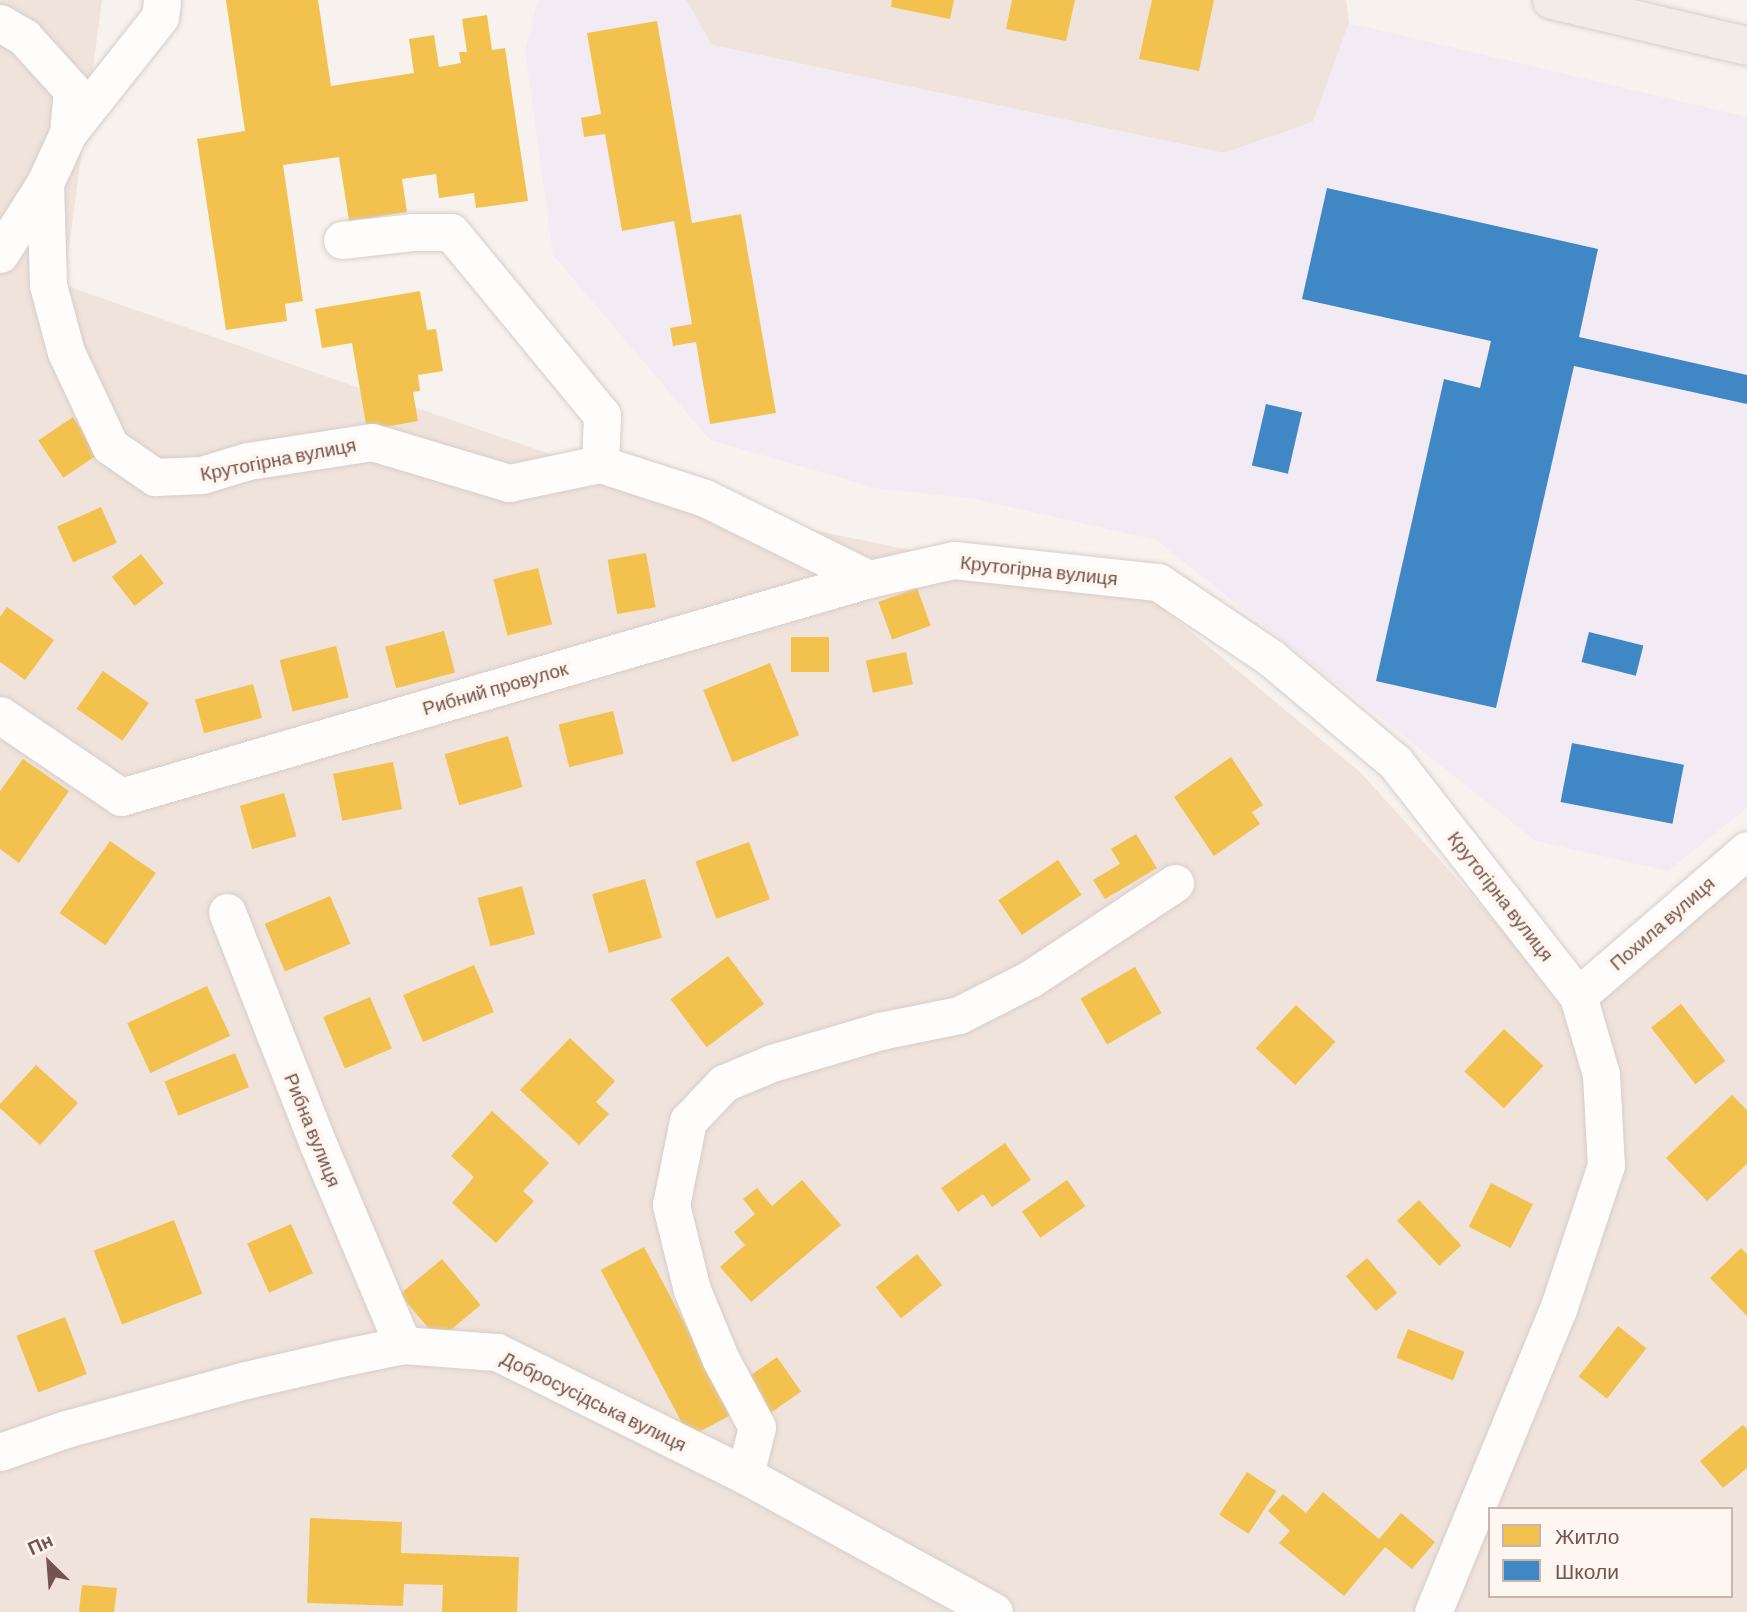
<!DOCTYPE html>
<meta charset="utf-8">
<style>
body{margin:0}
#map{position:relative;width:1747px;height:1612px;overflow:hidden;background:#f7f2ee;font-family:Barlow,sans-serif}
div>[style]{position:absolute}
.residential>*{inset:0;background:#f0e3dc}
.education>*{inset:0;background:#f2ebf4}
.homes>*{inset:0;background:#f2c14e;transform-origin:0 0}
.schools>*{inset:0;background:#3f88c5;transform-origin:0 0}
.roads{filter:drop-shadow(0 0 2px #d6cdca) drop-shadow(0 0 2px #d6cdca)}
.minor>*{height:37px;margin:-18.5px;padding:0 18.5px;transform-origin:18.5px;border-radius:18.5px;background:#fefdfc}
.primary>*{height:38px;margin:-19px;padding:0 19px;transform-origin:19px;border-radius:19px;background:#f2ebe7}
span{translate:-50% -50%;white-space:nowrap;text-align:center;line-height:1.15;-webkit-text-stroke:7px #fef6f0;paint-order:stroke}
.street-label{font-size:19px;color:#75534e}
.legend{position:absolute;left:1488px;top:1507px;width:245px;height:91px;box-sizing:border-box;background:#fef6f0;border:2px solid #c7b5af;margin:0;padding:9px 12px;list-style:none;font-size:21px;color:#75534e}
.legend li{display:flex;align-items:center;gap:14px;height:35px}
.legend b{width:35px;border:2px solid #c7b5af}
.north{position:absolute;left:14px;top:1528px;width:70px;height:70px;-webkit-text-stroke:5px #fef6f0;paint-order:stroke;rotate:335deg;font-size:19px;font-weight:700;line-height:28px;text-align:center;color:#75534e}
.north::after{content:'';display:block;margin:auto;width:24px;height:32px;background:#75534e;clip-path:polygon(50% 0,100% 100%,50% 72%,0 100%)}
</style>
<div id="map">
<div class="residential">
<i style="clip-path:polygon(evenodd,0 0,102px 0,64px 285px,699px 506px,1154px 601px,1360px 772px,1574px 1008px,1747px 860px,1747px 1612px,0 1612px,0 0,1490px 1509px,1731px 1509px,1731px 1596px,1490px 1596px,1490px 1509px)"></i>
<i style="clip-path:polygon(686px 0,1346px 0,1349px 23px,1313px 122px,1224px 153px,712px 45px)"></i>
</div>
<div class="education">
<i style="clip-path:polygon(538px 0,686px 0,712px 45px,1224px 153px,1313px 122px,1349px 23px,1747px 117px,1747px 808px,1668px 871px,1536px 841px,1156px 540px,971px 498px,879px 489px,710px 440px,553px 255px,525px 49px)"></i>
</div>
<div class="homes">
<i style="clip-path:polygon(226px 0,318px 0,331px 86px,414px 73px,409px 39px,434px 35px,439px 67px,461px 63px,459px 52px,467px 52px,462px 19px,487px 15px,492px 50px,505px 48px,528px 201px,476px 208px,474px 193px,439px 198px,436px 174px,402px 179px,407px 212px,349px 221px,339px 157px,283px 165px,303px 301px,285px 304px,287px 321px,226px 330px,197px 139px,245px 131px)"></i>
<i style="clip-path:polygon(892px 0,954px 0,950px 19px,891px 7px)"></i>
<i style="clip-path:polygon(1012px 0,1075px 0,1066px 41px,1006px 29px)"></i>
<i style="clip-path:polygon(1152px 0,1214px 0,1199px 71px,1139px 59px)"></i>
<i style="clip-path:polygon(657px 21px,692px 223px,741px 214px,776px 413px,710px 424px,696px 342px,673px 346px,670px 328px,692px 324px,674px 221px,622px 231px,605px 134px,584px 137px,581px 118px,601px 114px,587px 33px)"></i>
<i style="clip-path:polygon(420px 291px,427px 330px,436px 329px,443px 371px,418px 375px,420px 391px,413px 392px,418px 421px,367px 430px,352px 343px,322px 348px,315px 309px)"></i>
<i style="left:73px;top:417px;width:45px;height:42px;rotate:56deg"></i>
<i style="left:101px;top:507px;width:39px;height:48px;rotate:66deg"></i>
<i style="left:646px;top:553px;width:55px;height:39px;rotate:80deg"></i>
<i style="left:141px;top:554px;width:37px;height:37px;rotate:52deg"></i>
<i style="left:538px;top:568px;width:58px;height:46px;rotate:76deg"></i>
<i style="left:917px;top:588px;width:40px;height:41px;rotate:70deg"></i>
<i style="clip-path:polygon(7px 607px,54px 640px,25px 680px,0 662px,0 617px)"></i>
<i style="left:444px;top:631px;width:43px;height:61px;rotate:75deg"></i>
<i style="left:791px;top:637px;width:38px;height:35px"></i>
<i style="left:336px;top:646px;width:53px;height:58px;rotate:76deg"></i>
<i style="left:906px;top:652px;width:33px;height:41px;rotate:78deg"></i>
<i style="left:770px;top:663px;width:78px;height:72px;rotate:68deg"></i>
<i style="left:103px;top:671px;width:56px;height:46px;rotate:35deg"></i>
<i style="left:253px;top:684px;width:35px;height:60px;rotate:75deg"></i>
<i style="left:613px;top:711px;width:44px;height:56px;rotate:76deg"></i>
<i style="left:508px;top:736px;width:53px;height:66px;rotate:74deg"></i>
<i style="clip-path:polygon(1231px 757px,1263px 805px,1252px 812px,1260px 824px,1214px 856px,1174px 797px)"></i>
<i style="clip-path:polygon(23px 759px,69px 791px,19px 863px,0 849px,0 791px)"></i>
<i style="left:393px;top:762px;width:48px;height:61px;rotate:79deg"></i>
<i style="left:284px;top:793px;width:45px;height:46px;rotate:74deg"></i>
<i style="clip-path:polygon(1136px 834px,1157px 868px,1105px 899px,1093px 880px,1120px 864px,1111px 849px)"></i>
<i style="left:110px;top:841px;width:56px;height:88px;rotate:35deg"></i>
<i style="left:749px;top:842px;width:61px;height:57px;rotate:70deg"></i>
<i style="left:1058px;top:860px;width:42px;height:72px;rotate:56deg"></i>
<i style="left:645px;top:879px;width:61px;height:55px;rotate:74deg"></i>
<i style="left:522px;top:886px;width:50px;height:46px;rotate:75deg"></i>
<i style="left:330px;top:896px;width:52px;height:71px;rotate:67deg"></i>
<i style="left:728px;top:956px;width:60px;height:72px;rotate:53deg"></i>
<i style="left:474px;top:965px;width:51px;height:77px;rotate:67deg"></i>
<i style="left:1135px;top:967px;width:53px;height:63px;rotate:60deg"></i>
<i style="left:207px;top:986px;width:55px;height:88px;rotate:65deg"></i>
<i style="left:370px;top:997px;width:56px;height:51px;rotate:67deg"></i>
<i style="left:1681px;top:1004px;width:72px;height:38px;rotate:52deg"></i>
<i style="left:1296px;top:1005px;width:54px;height:59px;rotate:43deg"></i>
<i style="left:1504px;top:1029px;width:54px;height:58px;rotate:43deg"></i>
<i style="clip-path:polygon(570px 1038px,615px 1081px,596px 1102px,609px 1114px,579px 1145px,520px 1090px)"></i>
<i style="left:235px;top:1053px;width:37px;height:76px;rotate:68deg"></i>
<i style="clip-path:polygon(36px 1065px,78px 1103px,40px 1145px,0 1108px,0 1104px)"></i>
<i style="clip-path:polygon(1732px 1095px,1747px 1110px,1747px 1164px,1707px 1201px,1666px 1158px)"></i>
<i style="clip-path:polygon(492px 1111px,549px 1163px,523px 1191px,534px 1201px,496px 1243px,452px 1203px,474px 1177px,451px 1156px)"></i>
<i style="clip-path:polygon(1005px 1143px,1031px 1180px,992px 1207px,983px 1194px,958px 1212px,941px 1188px)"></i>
<i style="clip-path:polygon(802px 1180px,841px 1225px,751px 1302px,720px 1267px,745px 1245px,734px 1232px,755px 1214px,743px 1199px,757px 1188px,772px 1206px)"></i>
<i style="left:1067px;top:1180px;width:32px;height:55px;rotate:55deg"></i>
<i style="left:1491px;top:1183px;width:47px;height:49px;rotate:27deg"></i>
<i style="left:1419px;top:1200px;width:62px;height:30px;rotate:47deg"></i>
<i style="left:174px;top:1220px;width:79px;height:86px;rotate:69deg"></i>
<i style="left:291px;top:1224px;width:54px;height:48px;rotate:66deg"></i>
<i style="left:644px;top:1247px;width:189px;height:49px;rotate:62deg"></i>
<i style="clip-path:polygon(1741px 1248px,1747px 1254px,1747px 1316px,1710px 1278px)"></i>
<i style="left:917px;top:1254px;width:40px;height:53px;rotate:51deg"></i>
<i style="left:1367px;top:1258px;width:46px;height:28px;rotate:49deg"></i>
<i style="left:442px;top:1259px;width:60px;height:55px;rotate:50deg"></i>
<i style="left:65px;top:1317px;width:61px;height:52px;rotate:69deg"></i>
<i style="left:1618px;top:1326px;width:36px;height:64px;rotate:38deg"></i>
<i style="left:1408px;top:1329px;width:61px;height:31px;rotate:22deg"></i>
<i style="left:777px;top:1357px;width:42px;height:38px;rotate:55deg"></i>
<i style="clip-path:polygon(1743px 1425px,1747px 1429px,1747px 1468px,1723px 1488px,1700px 1461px)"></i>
<i style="left:1247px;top:1472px;width:35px;height:51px;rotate:33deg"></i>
<i style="clip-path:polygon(1323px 1492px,1379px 1539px,1401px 1513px,1435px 1542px,1412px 1569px,1385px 1547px,1344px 1596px,1279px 1543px,1290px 1531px,1268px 1511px,1283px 1494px,1306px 1513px)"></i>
<i style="clip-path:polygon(310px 1518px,402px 1522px,401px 1553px,519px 1557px,517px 1612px,442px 1612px,443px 1585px,404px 1584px,403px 1606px,307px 1603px)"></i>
<i style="clip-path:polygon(82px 1585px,117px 1588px,114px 1612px,79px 1612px)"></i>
</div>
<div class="schools">
<i style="clip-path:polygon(1327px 188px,1598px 249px,1579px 337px,1747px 375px,1747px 404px,1574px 366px,1496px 708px,1376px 681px,1444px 379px,1480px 388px,1491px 341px,1302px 299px)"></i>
<i style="left:1266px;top:404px;width:37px;height:63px;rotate:13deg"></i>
<i style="left:1589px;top:632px;width:56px;height:31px;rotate:14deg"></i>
<i style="left:1572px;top:743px;width:114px;height:60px;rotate:11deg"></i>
</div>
<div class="roads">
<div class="minor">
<i style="left:0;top:23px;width:28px;rotate:30deg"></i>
<i style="left:24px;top:37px;width:72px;rotate:47.8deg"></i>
<i style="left:72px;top:90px;width:43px;rotate:95.3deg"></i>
<i style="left:68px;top:133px;width:55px;rotate:114.7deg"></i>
<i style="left:45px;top:183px;width:102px;rotate:88.3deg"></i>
<i style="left:48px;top:285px;width:69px;rotate:75deg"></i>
<i style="left:66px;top:352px;width:104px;rotate:64.9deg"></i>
<i style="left:110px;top:446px;width:55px;rotate:34.6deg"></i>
<i style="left:155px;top:477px;width:47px;rotate:-2.4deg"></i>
<i style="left:202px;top:475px;width:48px;rotate:-16.9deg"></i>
<i style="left:248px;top:461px;width:125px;rotate:-8.7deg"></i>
<i style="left:372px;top:442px;width:143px;rotate:16.7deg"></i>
<i style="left:509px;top:483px;width:93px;rotate:-11.8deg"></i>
<i style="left:600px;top:464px;width:110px;rotate:17.9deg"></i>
<i style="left:705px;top:498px;width:183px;rotate:26.3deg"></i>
<i style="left:68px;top:133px;width:148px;rotate:-51.6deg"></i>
<i style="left:160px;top:17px;width:17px;rotate:-83deg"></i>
<i style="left:342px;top:240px;width:70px;rotate:-6.5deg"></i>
<i style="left:412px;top:232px;width:39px"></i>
<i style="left:451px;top:232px;width:237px;rotate:50.5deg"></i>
<i style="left:602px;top:415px;width:49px;rotate:92.3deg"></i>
<i style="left:0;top:254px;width:84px;rotate:-57.6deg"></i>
<i style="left:0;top:715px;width:146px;rotate:34.1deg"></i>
<i style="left:121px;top:797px;width:779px;rotate:-16.25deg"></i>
<i style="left:869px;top:579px;width:87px;rotate:-12.6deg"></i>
<i style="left:954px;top:560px;width:205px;rotate:6.2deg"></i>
<i style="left:1158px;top:582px;width:136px;rotate:33.9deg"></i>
<i style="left:1271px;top:658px;width:162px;rotate:40deg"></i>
<i style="left:1395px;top:762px;width:297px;rotate:52deg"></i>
<i style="left:1578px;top:996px;width:81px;rotate:73.6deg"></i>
<i style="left:1601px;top:1074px;width:91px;rotate:86.9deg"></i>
<i style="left:1606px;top:1165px;width:152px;rotate:108.4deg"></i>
<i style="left:1558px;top:1309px;width:328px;rotate:112.4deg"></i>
<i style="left:227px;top:912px;width:249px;rotate:68.6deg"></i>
<i style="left:318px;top:1144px;width:218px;rotate:67.1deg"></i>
<i style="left:1578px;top:996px;width:223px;rotate:-40.8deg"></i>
<i style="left:0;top:1452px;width:70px;rotate:-19.2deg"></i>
<i style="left:66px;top:1429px;width:187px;rotate:-15.2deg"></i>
<i style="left:246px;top:1380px;width:92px;rotate:-13.1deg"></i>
<i style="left:336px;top:1359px;width:68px;rotate:-11.8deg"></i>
<i style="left:403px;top:1345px;width:94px;rotate:4.3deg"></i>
<i style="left:497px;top:1352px;width:277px;rotate:26.4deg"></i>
<i style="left:745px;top:1475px;width:284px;rotate:28.8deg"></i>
<i style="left:745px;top:1475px;width:49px;rotate:-76deg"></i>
<i style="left:757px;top:1427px;width:76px;rotate:-118.2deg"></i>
<i style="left:721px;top:1360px;width:76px;rotate:-112.5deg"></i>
<i style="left:692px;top:1290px;width:88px;rotate:-103.9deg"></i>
<i style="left:671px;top:1205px;width:86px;rotate:-78.6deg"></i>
<i style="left:688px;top:1121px;width:52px;rotate:-46.5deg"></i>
<i style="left:724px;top:1083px;width:52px;rotate:-22.6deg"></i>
<i style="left:772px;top:1063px;width:113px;rotate:-16.5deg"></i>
<i style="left:880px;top:1031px;width:81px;rotate:-11.4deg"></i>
<i style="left:959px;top:1015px;width:80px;rotate:-26.9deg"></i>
<i style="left:1030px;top:979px;width:174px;rotate:-33.5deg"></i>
</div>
<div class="primary">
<i style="left:1552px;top:0;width:200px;rotate:13.3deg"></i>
</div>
</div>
<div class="street-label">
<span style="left:278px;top:459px;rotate:-11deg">Крутогірна вулиця</span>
<span style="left:1039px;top:570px;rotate:6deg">Крутогірна вулиця</span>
<span style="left:495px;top:688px;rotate:-16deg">Рибний провулок</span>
<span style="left:1501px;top:896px;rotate:52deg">Крутогірна вулиця</span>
<span style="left:1662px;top:923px;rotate:-41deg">Похила вулиця</span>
<span style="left:313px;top:1130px;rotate:68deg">Рибна вулиця</span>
<span style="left:594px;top:1401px;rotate:26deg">Добросусідська вулиця</span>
</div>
<ul class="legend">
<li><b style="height:19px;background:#f2c14e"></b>Житло</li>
<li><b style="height:19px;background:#3f88c5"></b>Школи</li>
</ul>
<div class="north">Пн</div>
</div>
